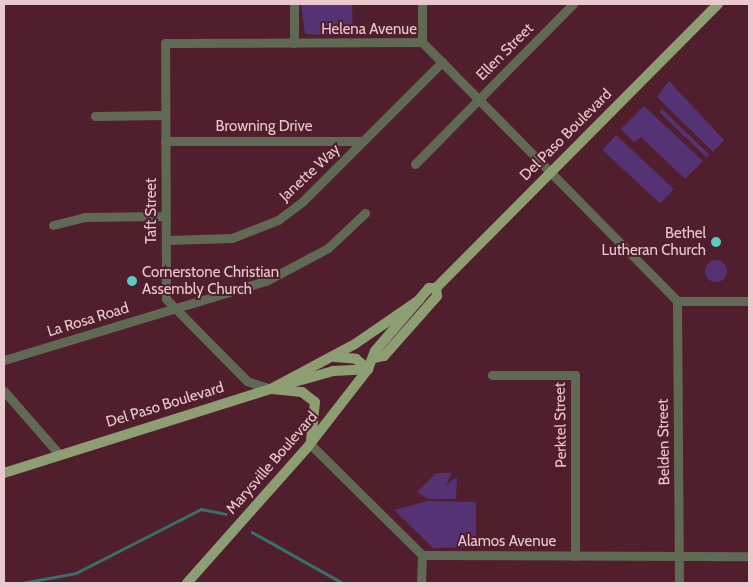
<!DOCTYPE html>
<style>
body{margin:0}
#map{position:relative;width:753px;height:587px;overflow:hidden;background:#501e2c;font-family:Cabin,sans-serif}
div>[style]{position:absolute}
.green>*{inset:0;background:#543274;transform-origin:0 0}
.round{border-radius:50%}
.stream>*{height:2.5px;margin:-1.25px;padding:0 1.25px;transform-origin:1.25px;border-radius:1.25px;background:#36726b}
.minor>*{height:9px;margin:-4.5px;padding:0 4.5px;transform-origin:4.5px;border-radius:4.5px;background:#606953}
.major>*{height:10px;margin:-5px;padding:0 5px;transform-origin:5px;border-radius:5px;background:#8d9f72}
.dots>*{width:14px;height:14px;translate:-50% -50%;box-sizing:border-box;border:2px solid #501e2c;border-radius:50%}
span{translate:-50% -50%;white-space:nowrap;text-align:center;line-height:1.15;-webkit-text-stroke:4px #501e2c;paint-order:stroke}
.street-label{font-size:15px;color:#e9c8ce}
.poi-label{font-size:15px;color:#e9c8ce}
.right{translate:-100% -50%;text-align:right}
.left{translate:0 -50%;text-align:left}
.frame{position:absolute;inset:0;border:5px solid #e9c8ce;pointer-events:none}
</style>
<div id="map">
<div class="green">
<i style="clip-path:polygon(301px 4px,352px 4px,353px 36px,305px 34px)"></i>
<i style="clip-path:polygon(669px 81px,724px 140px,713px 152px,657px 97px)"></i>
<i style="clip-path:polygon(644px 106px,703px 161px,685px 179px,641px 137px,634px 142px,621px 129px)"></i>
<i style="left:662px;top:109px;width:66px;height:4px;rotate:44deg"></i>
<i style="left:616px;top:135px;width:79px;height:20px;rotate:43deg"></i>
<i class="round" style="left:705px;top:260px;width:22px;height:22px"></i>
<i style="clip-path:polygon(436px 473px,452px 473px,446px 485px,457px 477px,456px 499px,429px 499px,417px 492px)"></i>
<i style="clip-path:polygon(427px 501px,476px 502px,476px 546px,481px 547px,433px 548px,394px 510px)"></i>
</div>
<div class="stream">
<i style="left:252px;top:532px;width:104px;rotate:29.3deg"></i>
<i style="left:22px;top:583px;width:55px;rotate:-10.5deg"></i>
<i style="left:76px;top:573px;width:140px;rotate:-27.1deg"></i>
<i style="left:201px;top:509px;width:25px;rotate:11deg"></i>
</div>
<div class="minor">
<i style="left:422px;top:4px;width:38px;rotate:90deg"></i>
<i style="left:294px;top:43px;width:39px;rotate:-90deg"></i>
<i style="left:95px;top:116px;width:70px;rotate:-0.8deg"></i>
<i style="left:165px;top:141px;width:198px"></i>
<i style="left:415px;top:164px;width:225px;rotate:-45.4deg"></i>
<i style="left:53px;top:225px;width:32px;rotate:-14deg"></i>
<i style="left:84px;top:217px;width:82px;rotate:-0.7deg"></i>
<i style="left:166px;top:240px;width:66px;rotate:-1.7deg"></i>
<i style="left:232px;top:238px;width:49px;rotate:-21.4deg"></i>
<i style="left:278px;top:220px;width:31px;rotate:-37deg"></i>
<i style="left:303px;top:201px;width:197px;rotate:-45deg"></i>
<i style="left:677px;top:301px;width:282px;rotate:89.6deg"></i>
<i style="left:4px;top:360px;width:274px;rotate:-16.8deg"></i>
<i style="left:266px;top:281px;width:70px;rotate:-28deg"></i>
<i style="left:328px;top:248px;width:51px;rotate:-43.4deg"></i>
<i style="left:492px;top:375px;width:83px"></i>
<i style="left:575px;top:375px;width:181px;rotate:90deg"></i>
<i style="left:271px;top:389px;width:25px;rotate:-162deg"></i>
<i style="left:247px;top:381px;width:115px;rotate:-134.6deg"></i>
<i style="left:166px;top:299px;width:256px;rotate:-90.2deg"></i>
<i style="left:165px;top:43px;width:257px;rotate:-0.2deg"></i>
<i style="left:422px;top:42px;width:363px;rotate:45.4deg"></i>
<i style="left:677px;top:301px;width:72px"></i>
<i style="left:4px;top:391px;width:82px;rotate:48.9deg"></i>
<i style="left:310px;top:444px;width:158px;rotate:44.7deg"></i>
<i style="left:422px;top:555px;width:327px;rotate:0.2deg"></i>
<i style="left:421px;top:583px;width:28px;rotate:-88deg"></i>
</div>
<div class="major">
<i style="left:436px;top:288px;width:400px;rotate:-45.2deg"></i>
<i style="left:335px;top:357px;width:21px;rotate:5deg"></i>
<i style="left:356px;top:359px;width:16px;rotate:40deg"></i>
<i style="left:375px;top:358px;width:9px;rotate:-13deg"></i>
<i style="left:384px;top:356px;width:80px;rotate:-48.5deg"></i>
<i style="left:437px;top:296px;width:8px;rotate:-97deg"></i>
<i style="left:291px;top:383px;width:44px;rotate:-15.9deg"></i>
<i style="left:333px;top:371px;width:35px;rotate:-3deg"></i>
<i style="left:272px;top:389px;width:30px;rotate:6deg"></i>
<i style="left:302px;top:392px;width:16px;rotate:38deg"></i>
<i style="left:315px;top:402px;width:37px;rotate:96deg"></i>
<i style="left:4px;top:473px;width:280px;rotate:-17.5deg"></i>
<i style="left:271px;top:389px;width:95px;rotate:-28.2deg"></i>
<i style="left:355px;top:344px;width:78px;rotate:-34.5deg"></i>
<i style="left:187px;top:583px;width:179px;rotate:-48.4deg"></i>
<i style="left:306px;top:449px;width:101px;rotate:-52.2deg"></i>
<i style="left:368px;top:369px;width:19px;rotate:-69deg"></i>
<i style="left:375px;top:351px;width:83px;rotate:-49.4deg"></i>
<i style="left:429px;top:288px;width:7px"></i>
</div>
<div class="dots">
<i style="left:716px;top:242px;background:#57cec1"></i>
<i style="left:132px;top:281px;background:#57cec1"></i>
</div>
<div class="street-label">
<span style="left:369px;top:30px">Helena Avenue</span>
<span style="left:505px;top:52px;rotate:-45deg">Ellen Street</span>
<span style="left:264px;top:127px">Browning Drive</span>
<span style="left:566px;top:135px;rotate:-45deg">Del Paso Boulevard</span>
<span style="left:310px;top:173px;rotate:-43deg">Janette Way</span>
<span style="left:152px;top:211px;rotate:-90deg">Taft Street</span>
<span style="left:88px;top:320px;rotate:-17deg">La Rosa Road</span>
<span style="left:165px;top:405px;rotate:-17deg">Del Paso Boulevard</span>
<span style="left:561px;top:425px;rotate:-91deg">Perktel Street</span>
<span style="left:664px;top:442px;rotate:-91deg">Belden Street</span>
<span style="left:272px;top:463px;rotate:-49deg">Marysville Boulevard</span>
<span style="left:507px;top:542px">Alamos Avenue</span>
</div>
<div class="poi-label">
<span class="right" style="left:706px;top:242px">Bethel<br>Lutheran Church</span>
<span class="left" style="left:142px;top:281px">Cornerstone Christian<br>Assembly Church</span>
</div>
<div class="frame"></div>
</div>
